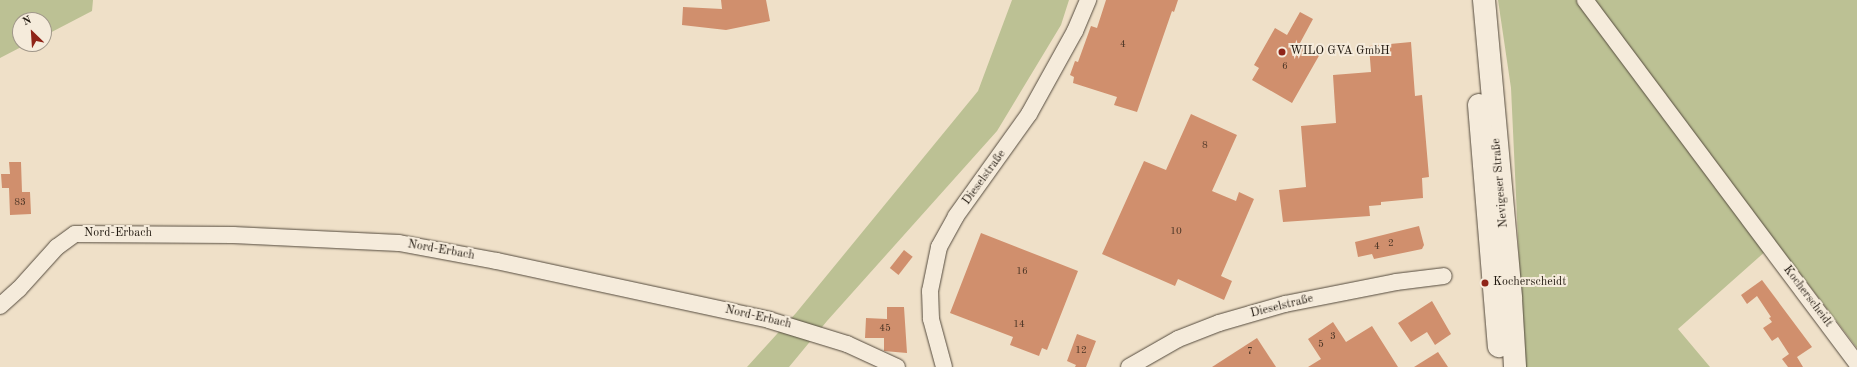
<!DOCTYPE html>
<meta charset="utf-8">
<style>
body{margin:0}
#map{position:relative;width:1857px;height:367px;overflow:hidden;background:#efe0c8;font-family:"Old Standard TT",serif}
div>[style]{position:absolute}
.green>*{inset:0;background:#bcc194}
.building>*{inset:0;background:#d08f6d;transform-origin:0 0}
.roads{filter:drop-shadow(0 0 1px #544a3d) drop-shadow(0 0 1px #544a3d)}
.minor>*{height:16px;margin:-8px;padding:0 8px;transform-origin:8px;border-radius:8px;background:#f5ebdb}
.secondary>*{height:22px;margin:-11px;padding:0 11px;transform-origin:11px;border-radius:11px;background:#f5ebdb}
.dots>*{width:11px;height:11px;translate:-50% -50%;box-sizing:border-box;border:2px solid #f5ebdb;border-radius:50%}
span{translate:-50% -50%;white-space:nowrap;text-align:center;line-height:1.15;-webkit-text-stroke:4px #f5ebdb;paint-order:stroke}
.number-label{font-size:10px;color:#4c3626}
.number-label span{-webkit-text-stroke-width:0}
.poi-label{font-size:12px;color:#20180f}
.left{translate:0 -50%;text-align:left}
.street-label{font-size:12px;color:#20180f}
.north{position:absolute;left:12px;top:12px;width:40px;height:40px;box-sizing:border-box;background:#f5ebdb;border:1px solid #a09789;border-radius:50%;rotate:335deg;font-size:11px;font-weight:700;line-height:16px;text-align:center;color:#20180f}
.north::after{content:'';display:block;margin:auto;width:14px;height:18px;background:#8f2418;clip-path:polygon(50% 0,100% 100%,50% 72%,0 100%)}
</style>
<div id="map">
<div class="green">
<i style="clip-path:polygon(0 0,93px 0,92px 11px,44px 36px,44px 20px,20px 20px,20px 44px,27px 44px,0 58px)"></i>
<i style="clip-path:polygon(1012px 0,1069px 0,1061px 25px,997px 131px,827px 321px,789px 367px,747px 367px,796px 313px,978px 91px)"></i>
<i style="clip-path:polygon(1498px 0,1857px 0,1857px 348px,1776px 242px,1678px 329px,1710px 367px,1524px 367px,1511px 88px)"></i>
</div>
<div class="building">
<i style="clip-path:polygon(721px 0,766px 0,770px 21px,726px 30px,682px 25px,683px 7px,722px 9px)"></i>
<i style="clip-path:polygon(1106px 0,1178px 0,1174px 12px,1172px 11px,1137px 112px,1114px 105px,1117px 97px,1073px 83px,1074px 77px,1070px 75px,1075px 61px,1078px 62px,1091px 26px,1097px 28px)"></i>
<i style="clip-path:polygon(1300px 12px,1313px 19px,1300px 43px,1320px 54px,1292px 103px,1252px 80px,1259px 68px,1254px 65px,1275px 28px,1287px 35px)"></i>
<i style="clip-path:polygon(1411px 42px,1415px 96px,1422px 95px,1429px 177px,1422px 178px,1423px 198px,1381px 202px,1381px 205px,1369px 206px,1370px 216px,1283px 222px,1279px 190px,1306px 187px,1301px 126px,1336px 123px,1333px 75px,1371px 72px,1369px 46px)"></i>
<i style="clip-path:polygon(1191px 114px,1237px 135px,1212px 191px,1236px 201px,1239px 192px,1254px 199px,1221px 276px,1232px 281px,1224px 300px,1178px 279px,1175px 286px,1102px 254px,1144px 161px,1166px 170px)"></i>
<i style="clip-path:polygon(9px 162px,21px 162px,22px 192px,30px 192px,31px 214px,10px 215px,9px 188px,2px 188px,1px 174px,10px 174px)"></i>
<i style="clip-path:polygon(1419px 226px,1424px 245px,1422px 249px,1374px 259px,1372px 254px,1358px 257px,1355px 242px)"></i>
<i style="clip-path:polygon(981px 233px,1078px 271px,1047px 350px,1042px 348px,1039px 356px,1010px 345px,1013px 337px,950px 313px)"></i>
<i style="left:904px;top:250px;width:11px;height:23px;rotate:38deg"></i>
<i style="clip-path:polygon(1762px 280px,1812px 347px,1797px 357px,1803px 367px,1788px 367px,1782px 359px,1789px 354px,1778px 337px,1772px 341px,1763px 328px,1772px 322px,1769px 318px,1771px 317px,1757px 296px,1747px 304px,1741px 295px)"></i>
<i style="clip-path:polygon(1432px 301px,1451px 334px,1435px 345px,1427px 332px,1411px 342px,1398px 323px)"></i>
<i style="clip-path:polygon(887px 307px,904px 307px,907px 353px,884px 351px,884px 338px,865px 338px,866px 318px,887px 319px)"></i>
<i style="clip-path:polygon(1333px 322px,1346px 342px,1372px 326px,1398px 367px,1308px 367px,1321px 359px,1308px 339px)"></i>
<i style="clip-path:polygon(1077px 334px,1096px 341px,1086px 367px,1075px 367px,1076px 365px,1067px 361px)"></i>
<i style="clip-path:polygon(1257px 338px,1276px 367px,1212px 367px)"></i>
<i style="clip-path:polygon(1438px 352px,1448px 367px,1414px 367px)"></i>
</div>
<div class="roads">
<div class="minor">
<i style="left:1585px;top:0;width:454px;rotate:53.2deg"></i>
<i style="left:0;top:306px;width:25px;rotate:-42deg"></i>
<i style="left:19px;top:289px;width:57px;rotate:-47.9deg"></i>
<i style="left:57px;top:247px;width:22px;rotate:-36deg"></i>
<i style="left:75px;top:234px;width:158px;rotate:0.4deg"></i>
<i style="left:233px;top:235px;width:166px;rotate:2.8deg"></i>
<i style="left:399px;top:243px;width:100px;rotate:10.4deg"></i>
<i style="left:497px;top:261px;width:278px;rotate:12.2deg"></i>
<i style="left:769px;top:320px;width:82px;rotate:17.1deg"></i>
<i style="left:847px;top:344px;width:55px;rotate:24.7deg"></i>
<i style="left:944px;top:367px;width:50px;rotate:-105.2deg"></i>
<i style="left:931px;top:319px;width:28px;rotate:-92deg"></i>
<i style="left:930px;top:291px;width:45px;rotate:-78.4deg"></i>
<i style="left:939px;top:247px;width:35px;rotate:-61deg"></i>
<i style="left:956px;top:216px;width:125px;rotate:-54.4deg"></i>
<i style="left:1029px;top:114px;width:95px;rotate:-61deg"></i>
<i style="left:1075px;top:31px;width:34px;rotate:-67deg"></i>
<i style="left:1129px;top:367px;width:56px;rotate:-29.7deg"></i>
<i style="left:1178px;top:339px;width:44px;rotate:-21.3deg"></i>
<i style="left:1219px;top:323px;width:69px;rotate:-16.1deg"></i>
<i style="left:1285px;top:304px;width:113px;rotate:-11.2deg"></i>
<i style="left:1396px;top:282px;width:48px;rotate:-7.1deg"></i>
</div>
<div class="secondary">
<i style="left:1484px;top:0;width:300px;rotate:84.8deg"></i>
<i style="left:1511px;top:299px;width:68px;rotate:86.6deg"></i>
<i style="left:1479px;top:105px;width:242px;rotate:85.3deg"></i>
</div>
</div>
<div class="dots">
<i style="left:1282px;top:52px;background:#8f2418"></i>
<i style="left:1485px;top:283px;background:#8f2418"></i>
</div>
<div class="number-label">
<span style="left:1123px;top:45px">4</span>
<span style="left:1285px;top:67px">6</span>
<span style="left:1205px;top:146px">8</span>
<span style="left:20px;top:203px">83</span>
<span style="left:1176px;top:232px">10</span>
<span style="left:1391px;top:244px">2</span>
<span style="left:1377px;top:247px">4</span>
<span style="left:1022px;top:272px">16</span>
<span style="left:1019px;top:325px">14</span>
<span style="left:885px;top:329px">45</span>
<span style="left:1333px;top:337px">3</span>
<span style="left:1321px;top:345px">5</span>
<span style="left:1081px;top:351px">12</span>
<span style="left:1250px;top:352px">7</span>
</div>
<div class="poi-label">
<span class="left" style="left:1290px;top:52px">WILO GVA GmbH</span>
<span class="left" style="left:1493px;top:283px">Kocherscheidt</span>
</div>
<div class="street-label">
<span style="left:985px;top:178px;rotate:-54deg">Dieselstraße</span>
<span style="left:1501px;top:183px;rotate:-95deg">Nevigeser Straße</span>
<span style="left:118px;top:234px">Nord-Erbach</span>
<span style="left:441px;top:251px;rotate:10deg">Nord-Erbach</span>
<span style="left:1807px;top:297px;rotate:53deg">Kocherscheidt</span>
<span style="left:1282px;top:307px;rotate:-14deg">Dieselstraße</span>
<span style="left:758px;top:318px;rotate:13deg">Nord-Erbach</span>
</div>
<div class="north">N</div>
</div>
